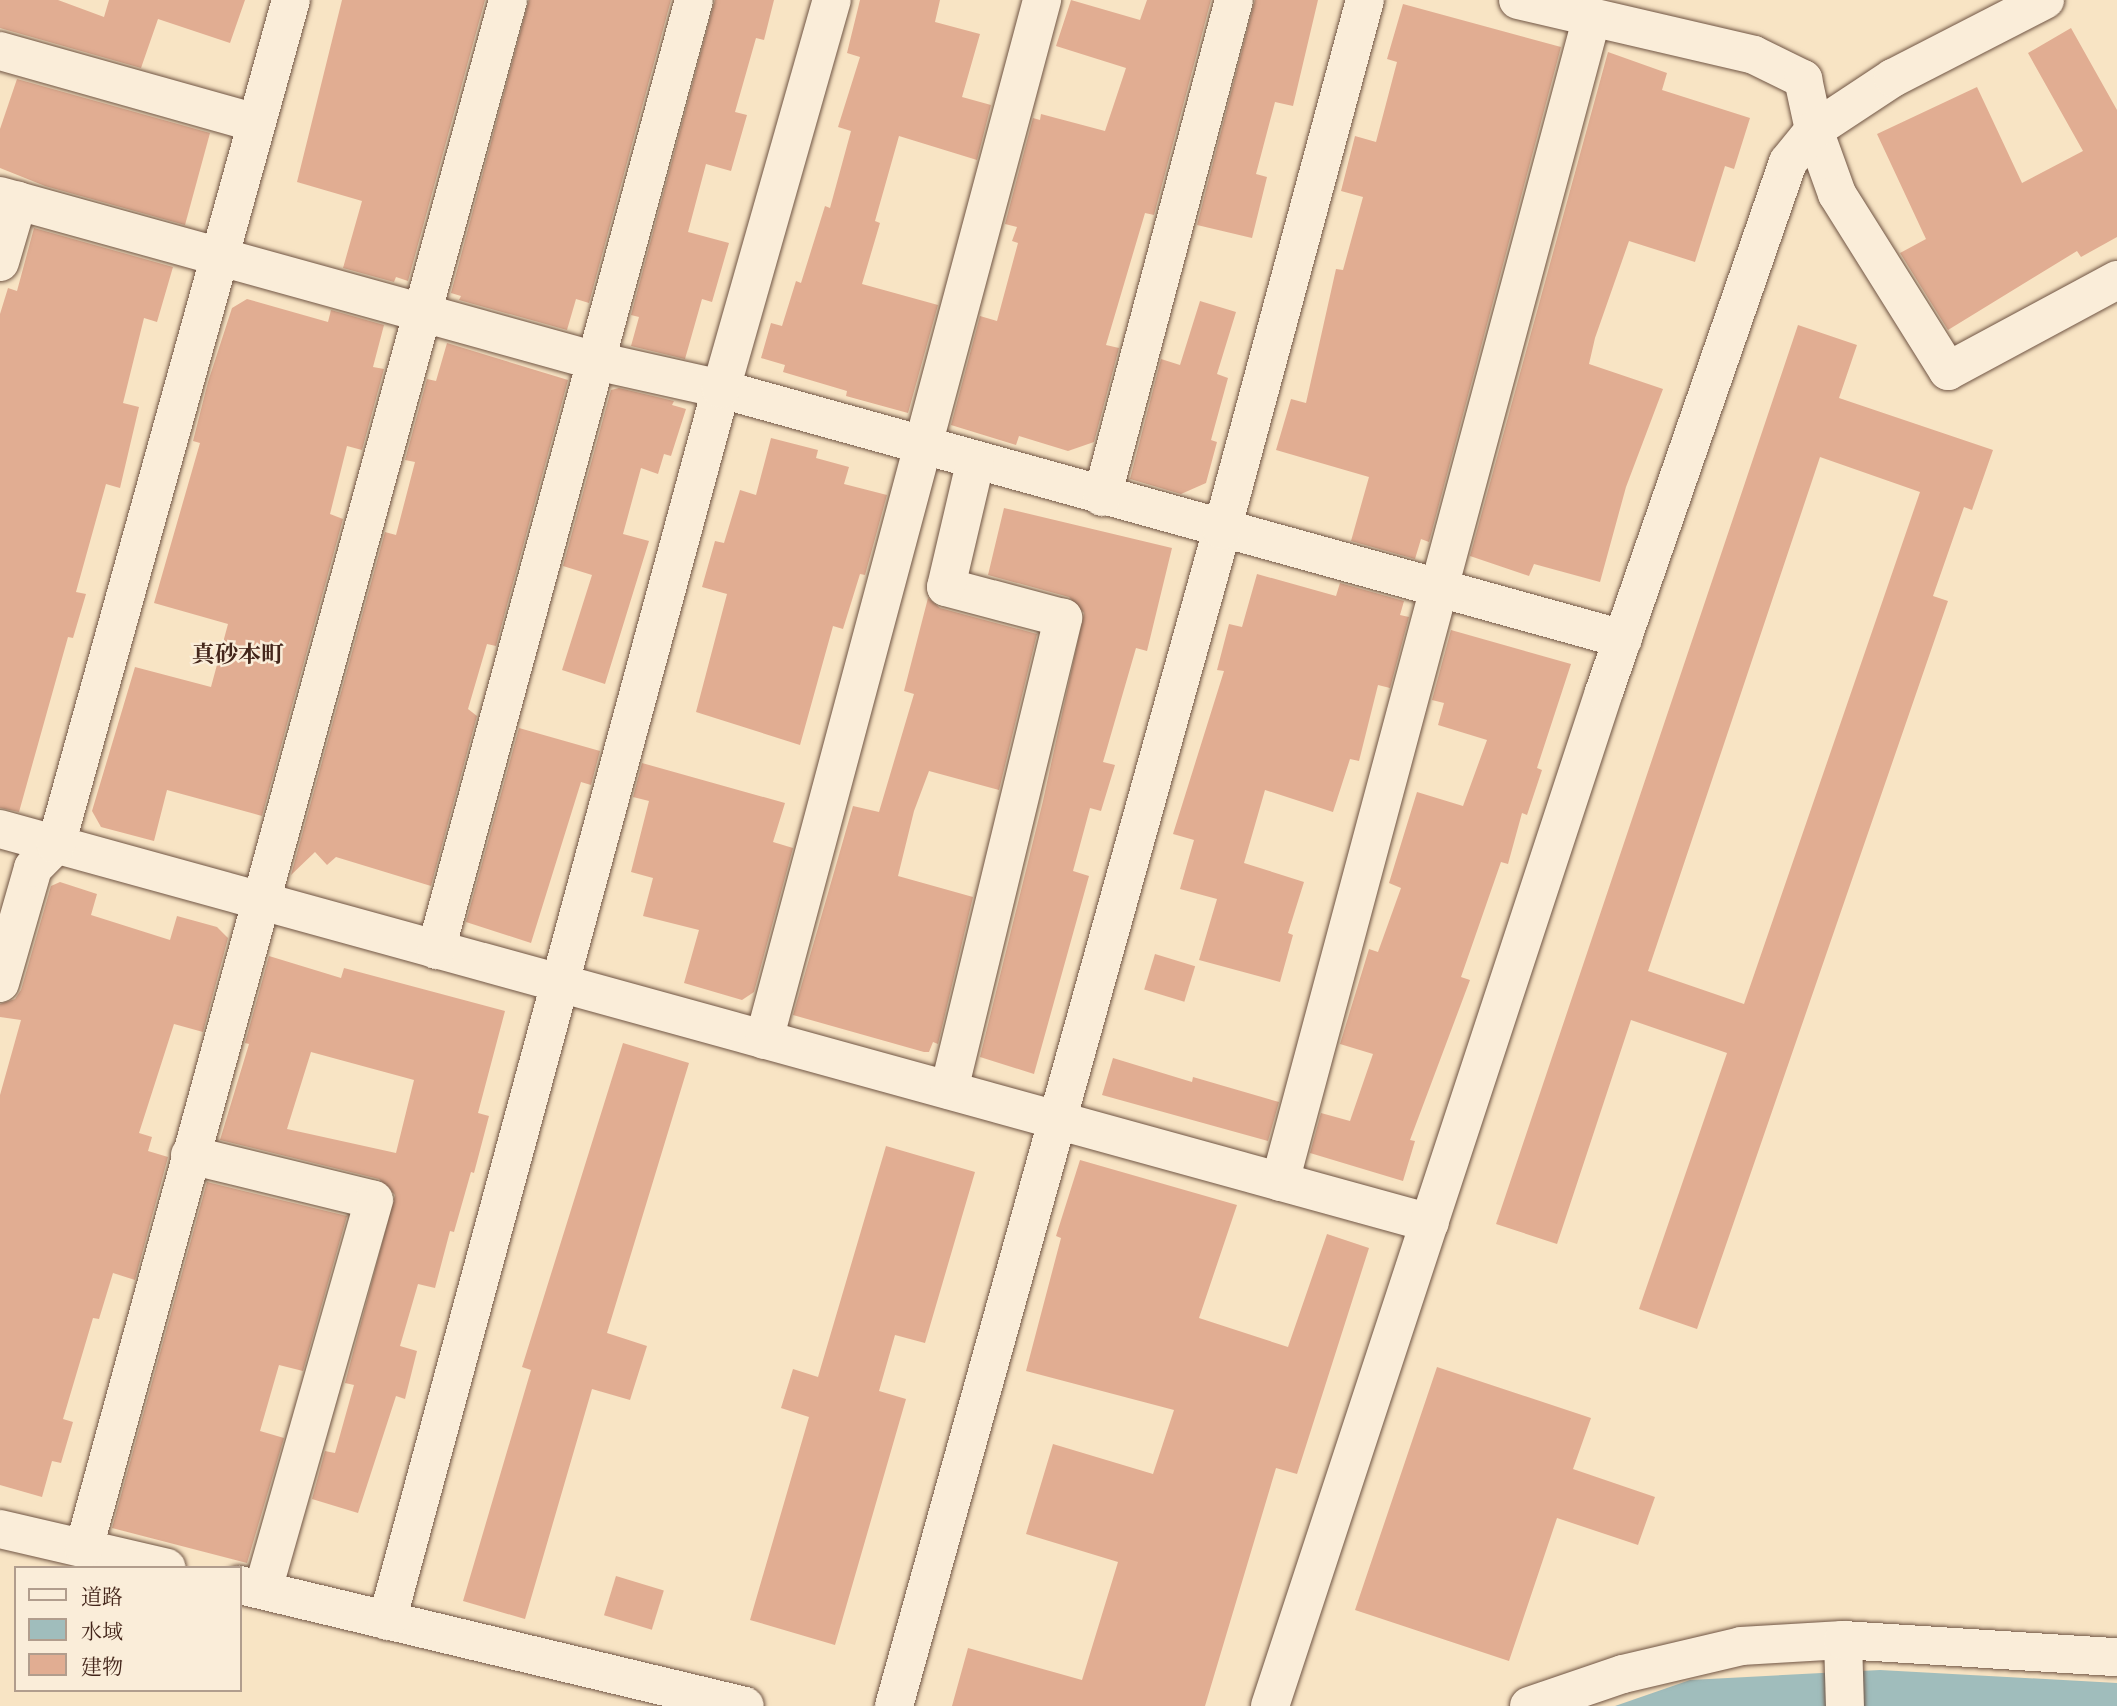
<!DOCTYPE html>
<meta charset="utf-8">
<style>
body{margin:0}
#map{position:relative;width:2117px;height:1706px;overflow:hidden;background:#f8e4c4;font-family:"IM FELL Great Primer","Noto Serif JP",serif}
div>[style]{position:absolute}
.water>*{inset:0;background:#a0bdbc}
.building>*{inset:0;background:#e1ad92;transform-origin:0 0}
.roads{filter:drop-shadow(0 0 2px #705544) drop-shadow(0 0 2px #705544)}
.minor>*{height:38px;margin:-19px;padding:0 19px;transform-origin:19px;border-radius:19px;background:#faedd9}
span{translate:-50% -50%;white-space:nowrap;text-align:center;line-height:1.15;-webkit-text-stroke:5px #faedd9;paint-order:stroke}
.quarter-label{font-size:23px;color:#43251a;font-weight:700}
.legend{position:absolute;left:14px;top:1566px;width:228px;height:126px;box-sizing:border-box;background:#faedd9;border:2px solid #b19d8d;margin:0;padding:9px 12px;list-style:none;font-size:21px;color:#43251a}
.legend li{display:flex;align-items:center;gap:14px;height:35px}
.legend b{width:35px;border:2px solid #b19d8d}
</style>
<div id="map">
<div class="water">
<i style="clip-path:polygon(1880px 1670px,2117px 1683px,2117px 1706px,1615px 1706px,1690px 1680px)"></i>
</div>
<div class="building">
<i style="clip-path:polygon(0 0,58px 0,104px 17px,109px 0,245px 0,230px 43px,158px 19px,141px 68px,0 28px)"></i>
<i style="clip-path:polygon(342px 0,485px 0,408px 281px,396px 277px,394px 282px,343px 268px,362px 201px,297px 182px)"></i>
<i style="clip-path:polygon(529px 0,671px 0,589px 303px,576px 299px,567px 330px,459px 300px,461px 296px,451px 293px)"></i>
<i style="clip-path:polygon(715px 0,774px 0,764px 40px,756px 38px,735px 112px,747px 115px,731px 171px,706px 164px,688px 232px,729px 243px,712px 302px,702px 299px,685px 359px,631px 346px,639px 317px,631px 315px)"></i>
<i style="clip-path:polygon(860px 0,940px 0,935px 22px,980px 34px,962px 97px,991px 105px,977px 160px,899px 136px,875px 221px,880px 223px,862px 284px,938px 305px,908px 413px,846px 396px,847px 391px,783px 372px,785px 365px,761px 358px,771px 323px,782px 326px,796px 281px,801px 283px,825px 206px,830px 208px,851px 131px,838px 127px,860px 57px,847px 53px)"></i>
<i style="clip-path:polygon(1071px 0,1140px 20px,1147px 0,1211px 0,1154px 215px,1145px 213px,1106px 345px,1119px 348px,1094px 442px,1068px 451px,1019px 436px,1016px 445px,951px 425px,980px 316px,997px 321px,1018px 243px,1012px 241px,1017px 227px,1005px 224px,1033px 118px,1040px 120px,1041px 114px,1105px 131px,1126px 68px,1056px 46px)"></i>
<i style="clip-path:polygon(1255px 0,1318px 0,1293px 106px,1275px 102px,1256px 174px,1267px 177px,1252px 238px,1197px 225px)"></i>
<i style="clip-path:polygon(1403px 4px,1561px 47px,1429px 542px,1421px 539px,1415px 559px,1351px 541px,1369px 477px,1276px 450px,1291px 399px,1306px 403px,1336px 269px,1343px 270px,1363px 197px,1341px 191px,1355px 136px,1376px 142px,1397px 62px,1387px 59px)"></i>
<i style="clip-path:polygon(2071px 28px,2117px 110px,2117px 237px,2081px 257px,2077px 251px,1948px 330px,1900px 253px,1926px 239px,1877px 134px,1977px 87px,2022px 183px,2083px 151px,2028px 53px)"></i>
<i style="clip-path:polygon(1608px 52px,1667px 73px,1662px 90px,1750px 118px,1734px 169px,1725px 166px,1695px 262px,1629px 241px,1595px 338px,1589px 364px,1663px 389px,1626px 487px,1600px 582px,1534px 564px,1529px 576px,1470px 556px)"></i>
<i style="clip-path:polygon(17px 79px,210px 133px,185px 225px,45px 186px,0 168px,0 129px)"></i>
<i style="clip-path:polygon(34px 228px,173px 267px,157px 322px,144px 318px,123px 403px,139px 407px,120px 488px,106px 484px,76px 592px,86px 594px,73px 638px,68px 637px,19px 812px,0 808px,0 314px,8px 288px,17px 291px)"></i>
<i style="clip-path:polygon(247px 299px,328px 322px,331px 310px,384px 325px,373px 367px,384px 369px,362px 450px,347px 446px,330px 514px,343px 519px,262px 816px,167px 790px,154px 841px,101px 827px,92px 811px,135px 667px,211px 687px,228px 624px,154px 603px,200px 443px,193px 441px,208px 382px,232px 308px)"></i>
<i style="clip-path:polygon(1200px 301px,1236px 312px,1217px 374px,1228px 378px,1211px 440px,1217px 442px,1206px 483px,1181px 494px,1130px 479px,1161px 359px,1180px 365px)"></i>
<i style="clip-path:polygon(evenodd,1798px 325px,1857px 345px,1839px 398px,1993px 450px,1972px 510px,1964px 507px,1933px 596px,1948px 601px,1697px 1329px,1639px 1309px,1727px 1053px,1631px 1020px,1557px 1244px,1496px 1224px,1798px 325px,1820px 457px,1920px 492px,1744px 1004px,1648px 971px,1820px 457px)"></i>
<i style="clip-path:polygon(447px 343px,568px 380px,496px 646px,487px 644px,468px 709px,477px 716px,431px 886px,336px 857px,327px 865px,315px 852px,291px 875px,385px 532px,396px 535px,415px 462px,405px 460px,427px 379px,436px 381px)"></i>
<i style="clip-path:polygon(619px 388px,674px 401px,672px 405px,686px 409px,671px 456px,664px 454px,658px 474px,641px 468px,623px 534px,649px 541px,605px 684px,562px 670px,592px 575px,563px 566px,611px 390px)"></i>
<i style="clip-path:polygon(771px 438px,818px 450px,816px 458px,849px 467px,844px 484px,887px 495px,865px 575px,860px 574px,843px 629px,833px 626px,800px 745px,696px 712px,727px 594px,702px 587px,715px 541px,724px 543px,740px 490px,756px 495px)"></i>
<i style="clip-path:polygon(1004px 508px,1172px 548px,1147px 651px,1136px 648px,1103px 762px,1115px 765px,1101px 811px,1090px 808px,1073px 871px,1089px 876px,1034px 1074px,980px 1057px,1043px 801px,1084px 613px,1069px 597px,988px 575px)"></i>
<i style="clip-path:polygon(1257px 574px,1336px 596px,1340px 583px,1404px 601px,1400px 615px,1409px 617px,1390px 688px,1378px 685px,1359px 761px,1350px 759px,1333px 812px,1265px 790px,1244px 863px,1304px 882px,1288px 933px,1293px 935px,1280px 982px,1199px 960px,1217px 899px,1180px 889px,1194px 840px,1173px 834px,1224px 671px,1217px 670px,1229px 624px,1242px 627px)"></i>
<i style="clip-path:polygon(928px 598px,940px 608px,1037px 634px,999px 790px,929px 771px,914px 811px,898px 876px,973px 897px,938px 1044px,933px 1042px,929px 1052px,924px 1052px,793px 1015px,853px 806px,879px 812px,914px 694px,904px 691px)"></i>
<i style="clip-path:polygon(1451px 630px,1571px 664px,1537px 768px,1542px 770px,1527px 815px,1522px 813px,1508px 864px,1501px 862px,1461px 977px,1470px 980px,1410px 1140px,1415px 1141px,1403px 1181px,1310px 1153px,1321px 1113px,1350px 1121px,1373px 1054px,1340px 1044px,1369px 949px,1378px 952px,1401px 888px,1389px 883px,1417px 792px,1463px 806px,1487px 740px,1438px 725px,1444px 703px,1432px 700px)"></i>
<i style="clip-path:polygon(519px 728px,600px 751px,591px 785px,581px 782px,531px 943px,466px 922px)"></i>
<i style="clip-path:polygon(642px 763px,785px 803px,773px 842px,793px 848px,754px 992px,742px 1000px,684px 983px,699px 930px,643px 916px,653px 878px,631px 872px,649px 801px,633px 797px)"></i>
<i style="clip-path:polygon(60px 882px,97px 894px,91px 915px,170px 940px,177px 916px,217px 927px,228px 938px,203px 1032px,174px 1024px,139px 1133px,152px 1137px,148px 1151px,168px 1157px,135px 1280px,113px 1273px,99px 1319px,93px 1318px,63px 1419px,73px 1422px,61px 1463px,52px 1461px,42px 1497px,0 1485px,0 1095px,21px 1020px,0 1017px,0 1004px,15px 999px,21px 990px,51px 886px)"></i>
<i style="left:1155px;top:954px;width:42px;height:37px;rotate:17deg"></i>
<i style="clip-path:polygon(evenodd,269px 956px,341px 978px,344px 968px,505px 1011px,478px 1113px,489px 1116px,474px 1173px,471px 1172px,454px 1232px,450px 1231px,435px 1288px,418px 1284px,400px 1346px,417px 1351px,405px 1399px,396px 1396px,358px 1513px,312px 1499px,325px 1451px,335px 1453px,354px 1385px,345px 1383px,395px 1195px,379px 1179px,220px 1140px,249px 1044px,245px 1043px,269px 956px,311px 1052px,414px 1080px,396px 1153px,287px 1129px,311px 1052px)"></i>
<i style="clip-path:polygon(623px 1043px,689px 1063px,607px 1333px,647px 1346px,630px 1400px,592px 1389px,525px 1619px,463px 1601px,531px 1370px,522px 1367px)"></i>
<i style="clip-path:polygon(1113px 1058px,1192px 1082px,1193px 1077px,1279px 1102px,1268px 1141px,1102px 1095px)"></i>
<i style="clip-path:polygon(886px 1146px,975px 1172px,925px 1343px,895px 1335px,879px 1391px,906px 1399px,835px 1645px,750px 1620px,809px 1417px,781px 1408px,793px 1369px,818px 1377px)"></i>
<i style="clip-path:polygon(1080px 1160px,1237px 1205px,1199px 1318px,1288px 1347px,1327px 1234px,1369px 1248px,1297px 1474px,1276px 1468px,1205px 1706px,952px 1706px,968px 1648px,1082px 1680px,1118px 1562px,1026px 1534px,1053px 1444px,1153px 1474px,1174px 1410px,1026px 1371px,1061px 1238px,1056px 1236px)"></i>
<i style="clip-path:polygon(207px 1182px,347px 1216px,303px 1371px,279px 1365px,260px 1431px,284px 1438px,247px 1563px,112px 1528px)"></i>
<i style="clip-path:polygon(1437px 1367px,1591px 1418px,1573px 1469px,1655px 1497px,1638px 1545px,1557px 1518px,1509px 1661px,1355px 1610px)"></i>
<i style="left:616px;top:1576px;width:50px;height:41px;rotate:17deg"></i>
</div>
<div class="roads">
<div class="minor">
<i style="left:1518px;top:0;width:242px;rotate:13.1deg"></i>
<i style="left:1754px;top:55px;width:55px;rotate:26.1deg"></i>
<i style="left:1803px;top:79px;width:52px;rotate:77.8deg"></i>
<i style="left:1814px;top:130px;width:68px;rotate:70.2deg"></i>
<i style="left:1837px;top:194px;width:209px;rotate:57.9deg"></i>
<i style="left:1948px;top:371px;width:192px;rotate:-28.3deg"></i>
<i style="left:0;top:51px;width:266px;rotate:15.7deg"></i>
<i style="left:0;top:196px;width:618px;rotate:15.47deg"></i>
<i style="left:596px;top:361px;width:128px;rotate:12.6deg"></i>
<i style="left:721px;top:389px;width:936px;rotate:15.49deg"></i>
<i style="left:0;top:262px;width:64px;rotate:-73.6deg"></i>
<i style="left:1102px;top:497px;width:514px;rotate:-75.13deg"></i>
<i style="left:0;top:829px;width:1483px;rotate:15.4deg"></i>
<i style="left:436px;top:950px;width:984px;rotate:-74.81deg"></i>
<i style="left:0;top:983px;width:120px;rotate:-74deg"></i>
<i style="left:33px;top:868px;width:33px;rotate:-45deg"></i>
<i style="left:56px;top:845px;width:877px;rotate:-74.46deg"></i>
<i style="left:764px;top:1040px;width:1077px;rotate:-75.03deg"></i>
<i style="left:949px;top:1090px;width:486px;rotate:-76.4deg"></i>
<i style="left:1063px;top:618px;width:121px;rotate:-165.2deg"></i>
<i style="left:946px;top:587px;width:127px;rotate:-76.8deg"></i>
<i style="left:190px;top:1155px;width:189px;rotate:13.7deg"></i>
<i style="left:374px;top:1200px;width:405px;rotate:105.9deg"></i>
<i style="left:1280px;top:1182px;width:1206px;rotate:-75.01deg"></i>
<i style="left:0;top:1529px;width:171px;rotate:13.1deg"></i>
<i style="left:84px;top:1548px;width:1605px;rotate:-74.68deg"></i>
<i style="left:240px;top:1585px;width:519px;rotate:13.47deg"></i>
<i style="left:387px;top:1621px;width:1276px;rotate:-74.83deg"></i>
<i style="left:721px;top:389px;width:405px;rotate:-74.1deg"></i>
<i style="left:1843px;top:1640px;width:66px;rotate:88.3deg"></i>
<i style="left:894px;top:1706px;width:1221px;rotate:-74.42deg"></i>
<i style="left:1222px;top:530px;width:549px;rotate:-74.9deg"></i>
<i style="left:1270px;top:1706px;width:1068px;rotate:-71.77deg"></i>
<i style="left:1604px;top:692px;width:561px;rotate:-70.85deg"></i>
<i style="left:1788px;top:162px;width:41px;rotate:-50.9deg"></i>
<i style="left:1814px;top:130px;width:95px;rotate:-33.4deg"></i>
<i style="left:1893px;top:78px;width:171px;rotate:-27.2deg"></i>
<i style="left:1529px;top:1706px;width:99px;rotate:-18.8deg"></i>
<i style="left:1623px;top:1674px;width:121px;rotate:-13.3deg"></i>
<i style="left:1741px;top:1646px;width:102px;rotate:-3.4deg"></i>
<i style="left:1843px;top:1640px;width:275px;rotate:3.6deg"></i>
</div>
</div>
<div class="quarter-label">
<span style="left:238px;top:654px">真砂本町</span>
</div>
<ul class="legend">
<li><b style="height:9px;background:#faedd9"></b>道路</li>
<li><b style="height:19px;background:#a0bdbc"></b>水域</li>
<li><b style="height:19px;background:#e1ad92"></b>建物</li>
</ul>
</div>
